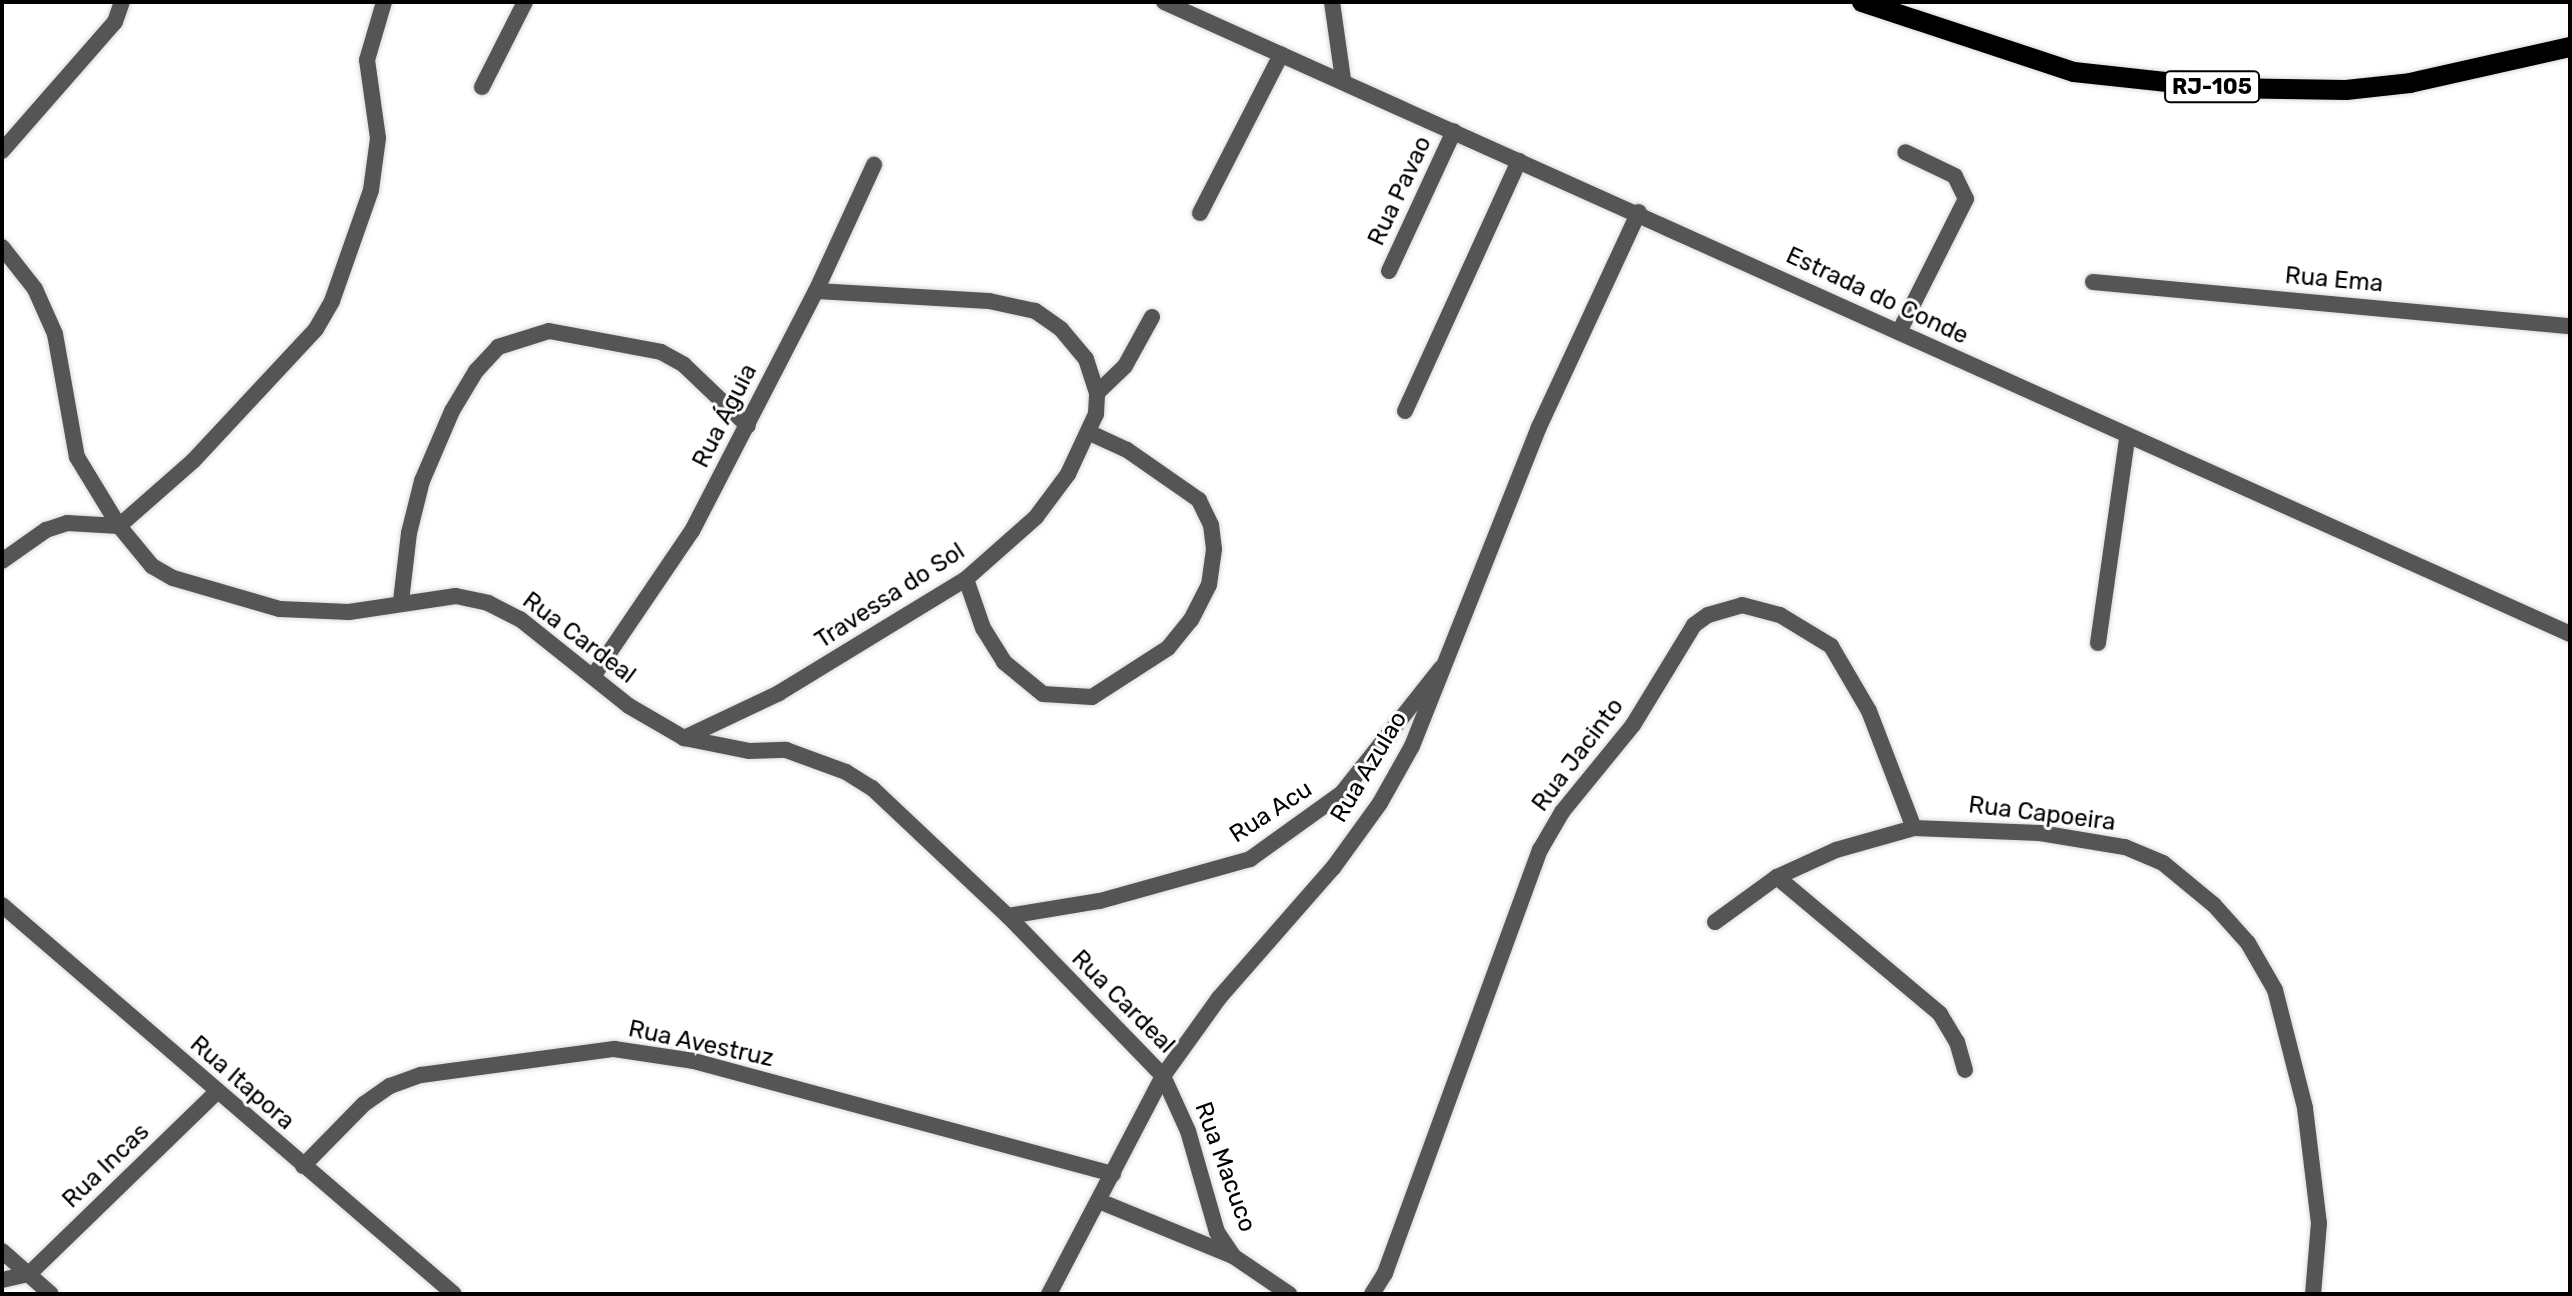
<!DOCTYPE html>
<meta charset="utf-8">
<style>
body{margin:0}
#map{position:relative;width:2572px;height:1296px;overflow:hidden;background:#fff;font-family:Rubik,sans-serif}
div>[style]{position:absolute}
.roads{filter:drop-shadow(0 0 2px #dbdbdb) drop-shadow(0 0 2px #dbdbdb)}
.minor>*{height:16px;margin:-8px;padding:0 8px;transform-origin:8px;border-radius:8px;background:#555}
.tertiary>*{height:16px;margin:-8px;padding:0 8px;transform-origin:8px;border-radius:8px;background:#555}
.primary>*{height:20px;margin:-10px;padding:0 10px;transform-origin:10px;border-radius:10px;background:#000}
span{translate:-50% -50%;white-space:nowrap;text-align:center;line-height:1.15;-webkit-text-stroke:6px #fff;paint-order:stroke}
.shield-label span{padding:2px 6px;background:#fff;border:2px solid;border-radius:6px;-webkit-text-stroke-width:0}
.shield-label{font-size:22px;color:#000;font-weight:700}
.street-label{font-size:24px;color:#000}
.frame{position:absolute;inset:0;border:4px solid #000;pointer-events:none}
</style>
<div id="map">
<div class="roads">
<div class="minor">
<i style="left:1332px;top:2px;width:78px;rotate:81.9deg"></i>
<i style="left:482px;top:87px;width:95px;rotate:-63.2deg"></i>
<i style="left:2px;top:151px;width:171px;rotate:-48.8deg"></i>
<i style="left:115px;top:22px;width:21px;rotate:-71deg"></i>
<i style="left:1200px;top:213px;width:178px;rotate:-62.9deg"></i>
<i style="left:2px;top:247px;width:53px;rotate:51.8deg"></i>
<i style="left:35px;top:289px;width:49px;rotate:66deg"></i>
<i style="left:55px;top:334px;width:125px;rotate:79.9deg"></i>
<i style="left:77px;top:457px;width:81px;rotate:58.7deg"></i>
<i style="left:119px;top:526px;width:52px;rotate:50.5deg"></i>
<i style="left:152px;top:566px;width:24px;rotate:30deg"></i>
<i style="left:173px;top:578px;width:111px;rotate:16.2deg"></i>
<i style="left:280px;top:609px;width:69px;rotate:2.5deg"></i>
<i style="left:349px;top:612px;width:108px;rotate:-8.5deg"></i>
<i style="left:456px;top:596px;width:33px;rotate:12deg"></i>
<i style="left:488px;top:603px;width:36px;rotate:27deg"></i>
<i style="left:520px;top:619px;width:139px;rotate:38.6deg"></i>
<i style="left:629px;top:706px;width:64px;rotate:30.2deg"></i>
<i style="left:684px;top:738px;width:66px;rotate:11.3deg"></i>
<i style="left:749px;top:751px;width:37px;rotate:-2deg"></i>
<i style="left:786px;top:750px;width:64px;rotate:20.1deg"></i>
<i style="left:846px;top:772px;width:31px;rotate:32deg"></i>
<i style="left:872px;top:788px;width:187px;rotate:43.3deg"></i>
<i style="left:1008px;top:916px;width:223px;rotate:45.9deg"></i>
<i style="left:1163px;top:1076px;width:60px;rotate:65.6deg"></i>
<i style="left:1188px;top:1131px;width:105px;rotate:74deg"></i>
<i style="left:1217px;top:1232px;width:29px;rotate:56deg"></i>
<i style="left:1233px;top:1256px;width:68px;rotate:34.2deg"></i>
<i style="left:1389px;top:271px;width:154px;rotate:-65.1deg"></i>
<i style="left:2093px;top:282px;width:479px;rotate:5.3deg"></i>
<i style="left:1899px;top:332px;width:149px;rotate:-63.3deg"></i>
<i style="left:1966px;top:199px;width:25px;rotate:-116deg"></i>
<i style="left:1955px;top:176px;width:55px;rotate:-154.4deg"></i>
<i style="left:1097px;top:393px;width:39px;rotate:-44deg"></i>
<i style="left:1125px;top:366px;width:56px;rotate:-61.1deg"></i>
<i style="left:1405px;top:411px;width:275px;rotate:-65.5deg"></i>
<i style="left:2px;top:561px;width:54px;rotate:-35.2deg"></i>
<i style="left:46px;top:530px;width:22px;rotate:-18deg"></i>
<i style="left:67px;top:523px;width:52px;rotate:3.3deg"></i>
<i style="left:119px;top:526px;width:98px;rotate:-41.3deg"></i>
<i style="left:193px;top:461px;width:180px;rotate:-47deg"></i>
<i style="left:316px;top:329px;width:32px;rotate:-60deg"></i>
<i style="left:332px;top:301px;width:118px;rotate:-70.6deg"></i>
<i style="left:371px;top:190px;width:52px;rotate:-82.3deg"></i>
<i style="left:378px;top:138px;width:79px;rotate:-98deg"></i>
<i style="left:367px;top:60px;width:60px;rotate:-73.7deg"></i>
<i style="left:966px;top:579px;width:52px;rotate:70.9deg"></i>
<i style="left:983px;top:628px;width:40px;rotate:58deg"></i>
<i style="left:1004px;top:662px;width:50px;rotate:39.4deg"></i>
<i style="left:1043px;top:694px;width:49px;rotate:3.5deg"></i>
<i style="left:1092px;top:697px;width:90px;rotate:-32.8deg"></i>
<i style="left:1168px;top:648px;width:36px;rotate:-51deg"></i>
<i style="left:1191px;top:620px;width:39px;rotate:-63deg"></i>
<i style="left:1209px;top:585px;width:36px;rotate:-82deg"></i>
<i style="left:1214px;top:549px;width:24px;rotate:-97deg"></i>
<i style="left:1211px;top:525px;width:28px;rotate:-116deg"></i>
<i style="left:1199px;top:500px;width:88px;rotate:-145.2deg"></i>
<i style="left:1127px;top:450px;width:41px;rotate:-155.3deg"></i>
<i style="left:401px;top:601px;width:68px;rotate:-83.3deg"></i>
<i style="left:409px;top:533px;width:54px;rotate:-76deg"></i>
<i style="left:422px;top:481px;width:76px;rotate:-66.8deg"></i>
<i style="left:452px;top:411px;width:47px;rotate:-59deg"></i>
<i style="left:476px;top:371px;width:33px;rotate:-47deg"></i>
<i style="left:498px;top:347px;width:53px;rotate:-17.4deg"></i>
<i style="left:549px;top:331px;width:114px;rotate:10.6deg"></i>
<i style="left:661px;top:352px;width:26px;rotate:29deg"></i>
<i style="left:684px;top:365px;width:88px;rotate:43.6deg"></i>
<i style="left:2098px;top:643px;width:206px;rotate:-81.9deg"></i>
<i style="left:594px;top:675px;width:174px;rotate:-55.8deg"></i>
<i style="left:692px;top:531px;width:270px;rotate:-62.7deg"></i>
<i style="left:816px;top:291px;width:139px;rotate:-65.3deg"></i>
<i style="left:684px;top:738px;width:105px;rotate:-25.3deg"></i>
<i style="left:779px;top:693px;width:219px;rotate:-31.4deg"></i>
<i style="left:966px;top:579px;width:94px;rotate:-41.5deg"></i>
<i style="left:1036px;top:517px;width:54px;rotate:-53.3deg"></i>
<i style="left:1068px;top:474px;width:66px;rotate:-65deg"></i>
<i style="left:1096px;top:414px;width:21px;rotate:-87deg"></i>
<i style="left:1097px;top:393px;width:36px;rotate:-108deg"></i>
<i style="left:1086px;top:359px;width:39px;rotate:-130deg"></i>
<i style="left:1061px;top:329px;width:32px;rotate:-145deg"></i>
<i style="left:1035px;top:311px;width:47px;rotate:-167.7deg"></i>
<i style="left:989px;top:301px;width:173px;rotate:-176.7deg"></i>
<i style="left:1777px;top:877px;width:213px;rotate:40deg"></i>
<i style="left:1940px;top:1014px;width:33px;rotate:59deg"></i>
<i style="left:1957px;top:1042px;width:29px;rotate:74deg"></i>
<i style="left:2px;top:905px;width:596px;rotate:40.72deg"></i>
<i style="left:1008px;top:916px;width:93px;rotate:-9.3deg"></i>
<i style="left:1100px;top:901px;width:156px;rotate:-15.6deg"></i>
<i style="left:1250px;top:859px;width:113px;rotate:-35.7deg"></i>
<i style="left:1342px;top:793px;width:159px;rotate:-51.6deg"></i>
<i style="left:1715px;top:922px;width:77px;rotate:-36deg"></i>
<i style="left:1777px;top:877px;width:65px;rotate:-24.6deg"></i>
<i style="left:1836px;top:850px;width:81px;rotate:-15.8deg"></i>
<i style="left:1914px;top:828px;width:126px;rotate:2.3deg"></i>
<i style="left:2040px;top:833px;width:86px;rotate:9.4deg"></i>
<i style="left:2125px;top:847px;width:41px;rotate:22.8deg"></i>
<i style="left:2163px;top:863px;width:66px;rotate:39.5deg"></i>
<i style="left:2214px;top:905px;width:51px;rotate:48.2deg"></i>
<i style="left:2248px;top:943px;width:54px;rotate:60.1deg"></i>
<i style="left:2275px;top:990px;width:122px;rotate:75.7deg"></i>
<i style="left:2305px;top:1108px;width:116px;rotate:83.1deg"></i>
<i style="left:2319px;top:1223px;width:71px;rotate:94.8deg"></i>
<i style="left:303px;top:1166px;width:87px;rotate:-45.5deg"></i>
<i style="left:364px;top:1104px;width:32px;rotate:-35deg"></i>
<i style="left:390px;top:1086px;width:33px;rotate:-20deg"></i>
<i style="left:421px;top:1075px;width:195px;rotate:-7.7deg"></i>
<i style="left:614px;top:1049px;width:81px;rotate:8.5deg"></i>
<i style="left:694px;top:1061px;width:434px;rotate:15.1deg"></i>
<i style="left:1099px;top:1201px;width:145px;rotate:22.3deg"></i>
<i style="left:2px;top:1251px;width:65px;rotate:41.3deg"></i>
<i style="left:2px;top:1280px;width:28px;rotate:-13deg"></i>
<i style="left:29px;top:1274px;width:260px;rotate:-44.1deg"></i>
<i style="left:1049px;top:1294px;width:246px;rotate:-62.4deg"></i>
<i style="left:1163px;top:1076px;width:96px;rotate:-54.3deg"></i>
<i style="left:1219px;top:998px;width:173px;rotate:-48.8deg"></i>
<i style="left:1333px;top:868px;width:80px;rotate:-54.1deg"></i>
<i style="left:1380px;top:803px;width:65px;rotate:-60.7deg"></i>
<i style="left:1412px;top:746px;width:343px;rotate:-68.3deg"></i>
<i style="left:1539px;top:427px;width:237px;rotate:-65.1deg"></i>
<i style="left:1372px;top:1294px;width:25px;rotate:-58deg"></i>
<i style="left:1385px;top:1273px;width:451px;rotate:-69.9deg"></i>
<i style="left:1540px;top:850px;width:44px;rotate:-59.9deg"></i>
<i style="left:1562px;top:812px;width:112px;rotate:-50.8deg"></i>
<i style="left:1633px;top:725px;width:117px;rotate:-58.6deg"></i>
<i style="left:1694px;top:625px;width:17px;rotate:-36deg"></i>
<i style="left:1708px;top:615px;width:35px;rotate:-16deg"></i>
<i style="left:1742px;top:605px;width:39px;rotate:15deg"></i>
<i style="left:1780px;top:615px;width:60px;rotate:31.3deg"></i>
<i style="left:1831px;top:646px;width:75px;rotate:59.7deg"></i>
<i style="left:1869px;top:711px;width:125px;rotate:69deg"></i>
</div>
<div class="tertiary">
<i style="left:1164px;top:2px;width:1542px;rotate:24.2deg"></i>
</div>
<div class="primary">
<i style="left:1862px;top:2px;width:223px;rotate:18.3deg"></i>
<i style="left:2074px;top:72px;width:149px;rotate:6.2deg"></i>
<i style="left:2222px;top:88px;width:124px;rotate:0.9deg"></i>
<i style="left:2346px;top:90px;width:64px;rotate:-6.2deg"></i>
<i style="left:2410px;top:83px;width:164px;rotate:-12.7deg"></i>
</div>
</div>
<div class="shield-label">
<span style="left:2212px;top:87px">RJ-105</span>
</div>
<div class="street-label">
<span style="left:1400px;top:191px;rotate:-65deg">Rua Pavao</span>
<span style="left:2334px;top:280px;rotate:5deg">Rua Ema</span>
<span style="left:1877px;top:296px;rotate:25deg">Estrada do Conde</span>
<span style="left:725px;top:416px;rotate:-63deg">Rua Águia</span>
<span style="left:890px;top:596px;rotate:-33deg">Travessa do Sol</span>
<span style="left:579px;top:638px;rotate:37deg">Rua Cardeal</span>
<span style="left:1578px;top:755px;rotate:-53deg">Rua Jacinto</span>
<span style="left:1369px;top:767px;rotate:-59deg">Rua Azulao</span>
<span style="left:1271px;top:812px;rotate:-33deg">Rua Acu</span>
<span style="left:2042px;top:814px;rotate:7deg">Rua Capoeira</span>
<span style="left:1123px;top:1002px;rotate:45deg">Rua Cardeal</span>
<span style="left:701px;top:1044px;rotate:12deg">Rua Avestruz</span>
<span style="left:242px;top:1083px;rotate:41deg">Rua Itapora</span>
<span style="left:106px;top:1166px;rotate:-44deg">Rua Incas</span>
<span style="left:1225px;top:1167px;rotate:70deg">Rua Macuco</span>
</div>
<div class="frame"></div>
</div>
